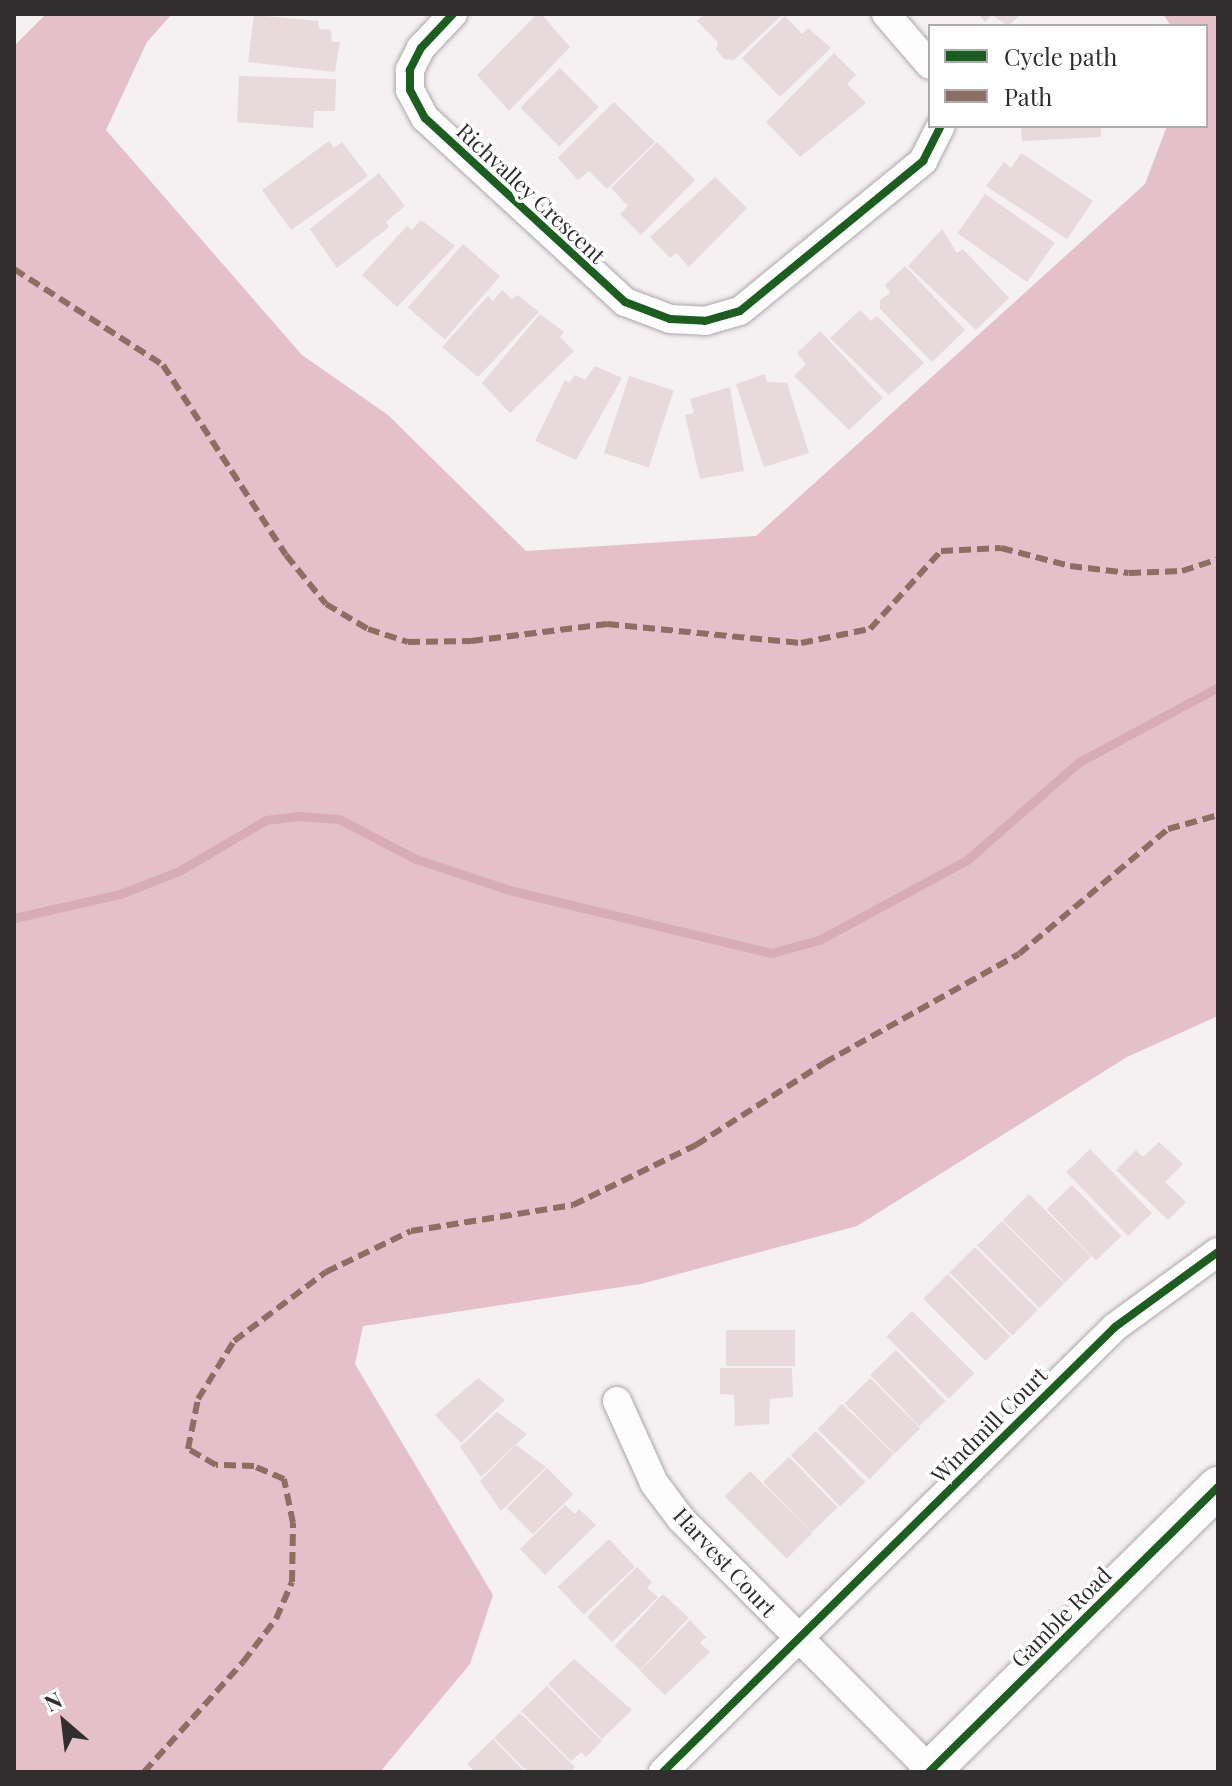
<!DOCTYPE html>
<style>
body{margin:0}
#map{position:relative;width:1232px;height:1786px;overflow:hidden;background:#f5f0f2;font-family:"Playfair Display",serif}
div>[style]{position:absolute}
.forest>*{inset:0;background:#e4c0cb}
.stream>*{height:9px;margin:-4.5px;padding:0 4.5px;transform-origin:4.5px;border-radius:4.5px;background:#d8abb9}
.building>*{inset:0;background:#e7d9dc;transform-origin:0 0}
.roads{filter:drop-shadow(0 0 2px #aca8a9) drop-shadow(0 0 2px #aca8a9)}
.street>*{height:28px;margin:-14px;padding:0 14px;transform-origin:14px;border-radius:14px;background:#fefdfd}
.secondary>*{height:40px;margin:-20px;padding:0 20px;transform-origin:20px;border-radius:20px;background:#fefdfd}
.quiet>*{height:6px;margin-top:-3px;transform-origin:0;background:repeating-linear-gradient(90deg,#8d6e63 0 12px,transparent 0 18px)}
.cycleway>*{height:8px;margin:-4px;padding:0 4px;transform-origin:4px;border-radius:4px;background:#1b5e20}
span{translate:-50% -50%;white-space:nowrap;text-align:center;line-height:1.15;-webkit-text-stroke:7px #fff;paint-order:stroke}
.street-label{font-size:22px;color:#312e2f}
.frame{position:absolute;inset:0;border:16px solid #312e2f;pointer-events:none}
.legend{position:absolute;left:928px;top:24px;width:280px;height:104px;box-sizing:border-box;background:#fff;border:2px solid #adabac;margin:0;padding:10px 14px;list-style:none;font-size:24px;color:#312e2f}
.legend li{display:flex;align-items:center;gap:16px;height:40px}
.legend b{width:40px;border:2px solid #adabac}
.north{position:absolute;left:24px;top:1682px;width:80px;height:80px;-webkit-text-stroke:6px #fff;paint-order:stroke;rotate:332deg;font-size:22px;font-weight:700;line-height:32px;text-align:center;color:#312e2f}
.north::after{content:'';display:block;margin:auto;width:28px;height:36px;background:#312e2f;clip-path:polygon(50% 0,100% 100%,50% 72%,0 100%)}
</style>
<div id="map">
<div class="forest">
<i style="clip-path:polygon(46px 14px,172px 14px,147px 42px,106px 130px,302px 355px,388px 415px,526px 551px,756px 536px,1145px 184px,1167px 126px,1206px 126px,1206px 26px,1171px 26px,1163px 14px,1218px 14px,1218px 1016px,1127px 1057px,857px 1226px,641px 1284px,363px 1326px,355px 1364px,493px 1595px,470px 1664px,380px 1772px,14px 1772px,14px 46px)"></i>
</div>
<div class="stream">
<i style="left:14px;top:918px;width:109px;rotate:-12.8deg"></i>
<i style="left:120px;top:894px;width:63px;rotate:-21.3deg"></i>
<i style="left:179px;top:871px;width:101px;rotate:-30.4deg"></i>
<i style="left:266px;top:820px;width:31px;rotate:-7deg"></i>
<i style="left:297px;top:816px;width:42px;rotate:4.1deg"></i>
<i style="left:339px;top:819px;width:87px;rotate:27.5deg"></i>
<i style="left:416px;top:859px;width:102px;rotate:18.3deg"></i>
<i style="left:513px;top:891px;width:265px;rotate:13.5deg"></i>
<i style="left:771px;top:953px;width:50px;rotate:-15.2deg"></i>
<i style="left:819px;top:940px;width:168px;rotate:-28.4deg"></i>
<i style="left:967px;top:860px;width:149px;rotate:-41.2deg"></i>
<i style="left:1079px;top:762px;width:158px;rotate:-28.3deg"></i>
</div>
<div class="building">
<i style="clip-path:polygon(704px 14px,783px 14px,734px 60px,724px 59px,716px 49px,718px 42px,697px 21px)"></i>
<i style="clip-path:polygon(978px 14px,1021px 14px,1008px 26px,992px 15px,985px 22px)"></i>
<i style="clip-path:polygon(254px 15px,318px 21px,319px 29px,331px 30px,332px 42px,340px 42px,335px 72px,248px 62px)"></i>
<i style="clip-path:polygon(536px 15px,542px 15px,570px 47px,509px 111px,477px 75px)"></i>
<i style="clip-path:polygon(785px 16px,802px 34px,808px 28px,831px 48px,780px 97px,742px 58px)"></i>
<i style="clip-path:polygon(834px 53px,856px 75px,847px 84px,866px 103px,800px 157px,766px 122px)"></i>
<i style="left:560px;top:68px;width:55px;height:56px;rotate:45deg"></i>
<i style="clip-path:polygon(239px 76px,336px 79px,335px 111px,314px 111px,313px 128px,237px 122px)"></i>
<i style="clip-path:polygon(614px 102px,655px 142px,607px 189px,589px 171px,578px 180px,558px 158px)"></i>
<i style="clip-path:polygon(1021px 126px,1101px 126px,1101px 137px,1022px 141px)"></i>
<i style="clip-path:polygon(329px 141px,334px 148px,342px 142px,368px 176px,291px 230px,262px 190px)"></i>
<i style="clip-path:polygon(657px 142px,695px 180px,641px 235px,620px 214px,628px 206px,611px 188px)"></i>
<i style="clip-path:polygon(1021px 153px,1093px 201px,1067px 239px,986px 186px,1004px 162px,1011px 168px)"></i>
<i style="clip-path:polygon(379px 173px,405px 206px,386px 222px,389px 227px,337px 268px,310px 229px)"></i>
<i style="clip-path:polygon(715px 177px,747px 208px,689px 267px,676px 253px,670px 258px,650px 237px)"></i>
<i style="left:985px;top:194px;width:85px;height:48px;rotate:35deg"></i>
<i style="clip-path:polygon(421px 220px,455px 246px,397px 307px,362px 275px,407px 226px,412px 230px)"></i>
<i style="clip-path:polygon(942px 229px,957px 253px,963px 249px,1009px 298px,976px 330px,908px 266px)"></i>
<i style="left:463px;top:244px;width:49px;height:84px;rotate:41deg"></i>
<i style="clip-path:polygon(905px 266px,965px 330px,932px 362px,880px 309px,880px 300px,890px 293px,885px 285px)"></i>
<i style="clip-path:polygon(502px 290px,512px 299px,518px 295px,539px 312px,478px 377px,442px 347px,488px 296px,493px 301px)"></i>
<i style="clip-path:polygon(860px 310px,871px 321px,877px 316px,924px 363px,889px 395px,830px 338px)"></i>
<i style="clip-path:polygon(540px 314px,564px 332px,560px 337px,574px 351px,510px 413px,482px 383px)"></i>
<i style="clip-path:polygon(820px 331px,883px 398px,849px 430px,794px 376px,806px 364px,797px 353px)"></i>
<i style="clip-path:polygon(595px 366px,622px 378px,576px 460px,535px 441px,565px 380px,569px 383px,575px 375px,585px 380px)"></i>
<i style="clip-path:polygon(765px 374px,767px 382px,787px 383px,809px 453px,764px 467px,736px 384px)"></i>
<i style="left:629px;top:376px;width:47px;height:81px;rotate:18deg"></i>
<i style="clip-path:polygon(730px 387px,744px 471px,700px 479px,685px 415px,694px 413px,690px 399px)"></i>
<i style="clip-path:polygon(1159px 1142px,1183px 1164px,1165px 1182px,1186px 1202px,1168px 1220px,1116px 1170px,1136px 1150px,1143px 1157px)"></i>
<i style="left:1090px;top:1149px;width:89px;height:33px;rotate:46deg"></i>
<i style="left:1072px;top:1185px;width:71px;height:35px;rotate:46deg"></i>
<i style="left:1029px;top:1194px;width:88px;height:37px;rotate:45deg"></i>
<i style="left:1002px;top:1221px;width:88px;height:35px;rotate:45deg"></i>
<i style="left:975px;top:1247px;width:89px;height:36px;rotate:45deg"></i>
<i style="left:948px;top:1274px;width:88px;height:35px;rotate:45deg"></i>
<i style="left:912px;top:1311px;width:88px;height:36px;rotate:45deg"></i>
<i style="left:726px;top:1330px;width:69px;height:36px"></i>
<i style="left:896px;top:1350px;width:71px;height:36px;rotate:46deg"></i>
<i style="clip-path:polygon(720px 1368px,792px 1368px,793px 1397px,770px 1399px,769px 1424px,735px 1426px,734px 1395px,720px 1394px)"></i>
<i style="clip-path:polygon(478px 1378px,505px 1400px,461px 1443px,435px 1415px)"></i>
<i style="left:870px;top:1378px;width:71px;height:36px;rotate:45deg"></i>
<i style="left:842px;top:1404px;width:72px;height:35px;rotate:44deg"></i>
<i style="clip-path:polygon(497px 1412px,527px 1434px,481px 1477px,460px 1447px)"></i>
<i style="left:816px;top:1431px;width:71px;height:35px;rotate:46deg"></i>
<i style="clip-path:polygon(516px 1445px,546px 1467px,501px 1511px,480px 1481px)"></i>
<i style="left:789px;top:1457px;width:70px;height:36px;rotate:46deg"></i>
<i style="left:547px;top:1468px;width:37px;height:57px;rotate:45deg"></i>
<i style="left:750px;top:1471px;width:88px;height:36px;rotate:45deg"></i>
<i style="clip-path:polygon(565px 1505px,575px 1514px,579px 1509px,596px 1525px,545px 1575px,520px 1549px)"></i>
<i style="left:609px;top:1539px;width:38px;height:70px;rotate:47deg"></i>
<i style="clip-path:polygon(637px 1567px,652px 1582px,647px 1588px,658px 1597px,612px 1642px,587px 1617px)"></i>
<i style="left:663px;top:1594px;width:35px;height:71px;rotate:43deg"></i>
<i style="clip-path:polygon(690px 1620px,706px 1637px,700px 1643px,710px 1652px,665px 1695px,640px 1671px)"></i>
<i style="clip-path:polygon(574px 1659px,632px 1710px,602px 1739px,548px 1684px)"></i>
<i style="clip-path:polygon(547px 1686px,602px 1741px,586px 1757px,581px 1752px,571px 1761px,521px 1711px)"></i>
<i style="clip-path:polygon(520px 1713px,575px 1767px,571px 1772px,528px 1772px,494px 1738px)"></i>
<i style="clip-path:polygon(493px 1739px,525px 1772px,475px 1772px,467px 1764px)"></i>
</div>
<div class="roads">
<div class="street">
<i style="left:453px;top:14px;width:47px;rotate:133.3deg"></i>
<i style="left:421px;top:48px;width:25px;rotate:117deg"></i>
<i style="left:410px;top:70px;width:20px;rotate:90deg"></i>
<i style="left:410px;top:90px;width:32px;rotate:62deg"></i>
<i style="left:425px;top:118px;width:272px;rotate:42.6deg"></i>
<i style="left:625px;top:302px;width:48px;rotate:20.7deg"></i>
<i style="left:670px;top:319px;width:35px;rotate:3deg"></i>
<i style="left:705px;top:321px;width:36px;rotate:-16deg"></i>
<i style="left:740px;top:311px;width:237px;rotate:-39.3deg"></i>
<i style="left:923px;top:161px;width:39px;rotate:-63deg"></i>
<i style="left:886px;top:14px;width:67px;rotate:49.2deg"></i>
<i style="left:617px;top:1401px;width:90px;rotate:65.7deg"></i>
<i style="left:654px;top:1483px;width:45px;rotate:53.1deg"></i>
<i style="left:681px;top:1519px;width:354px;rotate:45.2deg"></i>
<i style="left:663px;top:1772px;width:634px;rotate:-44.55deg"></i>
<i style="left:1115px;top:1327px;width:127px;rotate:-36.1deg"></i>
</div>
<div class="secondary">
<i style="left:929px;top:1772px;width:406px;rotate:-44.6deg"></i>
</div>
</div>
<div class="quiet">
<i style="left:14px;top:269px;width:177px;rotate:32.8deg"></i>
<i style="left:163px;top:365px;width:226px;rotate:57.1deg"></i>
<i style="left:286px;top:555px;width:63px;rotate:50.8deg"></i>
<i style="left:326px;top:604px;width:49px;rotate:30.8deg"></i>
<i style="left:368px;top:629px;width:42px;rotate:18deg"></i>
<i style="left:408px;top:642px;width:63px;rotate:-0.9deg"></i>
<i style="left:471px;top:641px;width:137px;rotate:-7.1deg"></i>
<i style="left:607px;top:624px;width:195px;rotate:5.6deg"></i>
<i style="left:801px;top:643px;width:70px;rotate:-11.5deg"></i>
<i style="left:870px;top:629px;width:105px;rotate:-47.7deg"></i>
<i style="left:941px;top:551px;width:60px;rotate:-2.9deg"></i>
<i style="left:1001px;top:548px;width:71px;rotate:14.6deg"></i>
<i style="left:1070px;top:566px;width:59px;rotate:6.8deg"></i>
<i style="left:1129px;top:573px;width:53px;rotate:-2.2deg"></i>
<i style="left:1182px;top:571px;width:38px;rotate:-18deg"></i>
<i style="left:144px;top:1772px;width:148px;rotate:-48deg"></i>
<i style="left:243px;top:1662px;width:54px;rotate:-52.5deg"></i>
<i style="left:276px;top:1619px;width:40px;rotate:-66.6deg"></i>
<i style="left:292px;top:1582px;width:59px;rotate:-89deg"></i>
<i style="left:293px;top:1523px;width:45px;rotate:-101.6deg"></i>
<i style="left:284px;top:1479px;width:33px;rotate:-157deg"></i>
<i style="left:254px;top:1466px;width:38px;rotate:-178deg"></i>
<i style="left:216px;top:1465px;width:32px;rotate:-150deg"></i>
<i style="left:188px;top:1449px;width:51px;rotate:-78.7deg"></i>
<i style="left:198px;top:1399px;width:68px;rotate:-58.2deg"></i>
<i style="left:234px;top:1341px;width:115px;rotate:-36.9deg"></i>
<i style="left:326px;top:1272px;width:94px;rotate:-25.8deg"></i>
<i style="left:411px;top:1231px;width:164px;rotate:-9.1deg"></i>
<i style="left:573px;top:1205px;width:137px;rotate:-26deg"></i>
<i style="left:696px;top:1145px;width:152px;rotate:-32.6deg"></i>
<i style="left:824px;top:1063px;width:223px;rotate:-29.2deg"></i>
<i style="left:1019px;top:954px;width:194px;rotate:-40deg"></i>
<i style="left:1168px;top:829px;width:52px;rotate:-15.6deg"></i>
</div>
<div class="cycleway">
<i style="left:453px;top:14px;width:47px;rotate:133.3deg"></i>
<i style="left:421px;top:48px;width:25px;rotate:117deg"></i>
<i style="left:410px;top:70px;width:20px;rotate:90deg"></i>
<i style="left:410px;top:90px;width:32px;rotate:62deg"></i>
<i style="left:425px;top:118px;width:272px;rotate:42.6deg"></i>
<i style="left:625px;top:302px;width:48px;rotate:20.7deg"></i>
<i style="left:670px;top:319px;width:35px;rotate:3deg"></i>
<i style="left:705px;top:321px;width:36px;rotate:-16deg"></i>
<i style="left:740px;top:311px;width:237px;rotate:-39.3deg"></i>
<i style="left:923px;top:161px;width:39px;rotate:-63deg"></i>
<i style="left:663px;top:1772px;width:634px;rotate:-44.55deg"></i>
<i style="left:1115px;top:1327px;width:127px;rotate:-36.1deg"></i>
<i style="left:929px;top:1772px;width:406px;rotate:-44.6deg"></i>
</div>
<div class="street-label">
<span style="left:531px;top:193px;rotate:43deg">Richvalley Crescent</span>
<span style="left:989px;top:1425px;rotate:-45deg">Windmill Court</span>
<span style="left:725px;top:1562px;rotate:47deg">Harvest Court</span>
<span style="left:1061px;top:1617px;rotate:-45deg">Gamble Road</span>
</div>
<div class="frame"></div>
<ul class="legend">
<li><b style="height:10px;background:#1b5e20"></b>Cycle path</li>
<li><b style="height:10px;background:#8d6e63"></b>Path</li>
</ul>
<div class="north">N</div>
</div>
